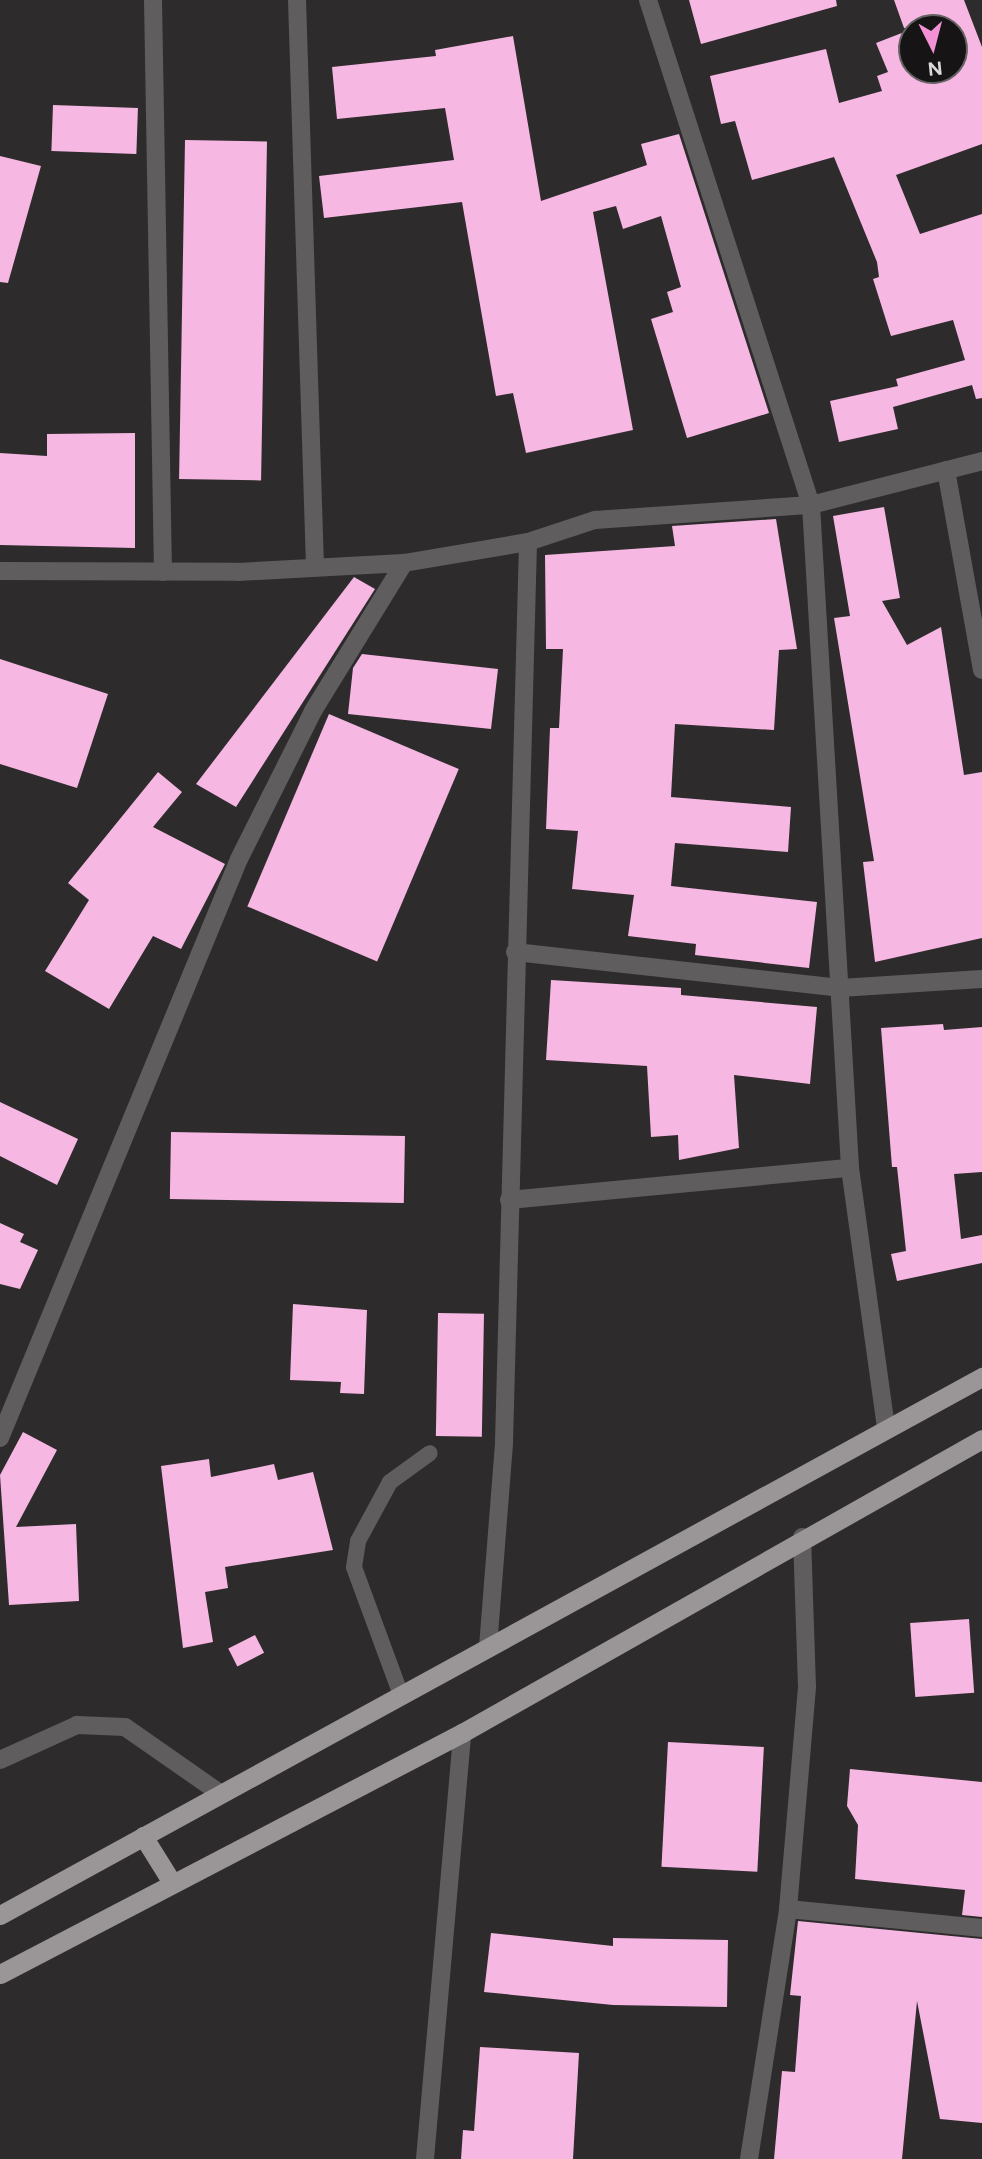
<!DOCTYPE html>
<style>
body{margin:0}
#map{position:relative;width:982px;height:2159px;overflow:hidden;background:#2e2b2d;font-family:Figtree,sans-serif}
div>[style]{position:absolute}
.building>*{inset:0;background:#f6b7e2;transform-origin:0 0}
.service>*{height:16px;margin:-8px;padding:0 8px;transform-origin:8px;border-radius:8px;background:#5f5d5e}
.minor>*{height:18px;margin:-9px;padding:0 9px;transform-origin:9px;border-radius:9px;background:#5f5d5e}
.trunk>*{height:19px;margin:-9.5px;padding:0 9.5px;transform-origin:9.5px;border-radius:9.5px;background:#9a9698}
span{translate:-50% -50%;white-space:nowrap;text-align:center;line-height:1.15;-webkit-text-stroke:7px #161415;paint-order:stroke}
.north{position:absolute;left:898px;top:14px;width:70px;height:70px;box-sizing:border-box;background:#161415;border:2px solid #646263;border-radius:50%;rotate:174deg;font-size:19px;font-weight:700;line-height:28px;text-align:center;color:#dad8d9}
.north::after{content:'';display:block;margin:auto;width:24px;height:32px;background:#f391d6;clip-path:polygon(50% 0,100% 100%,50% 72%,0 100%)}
</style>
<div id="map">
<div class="building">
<i style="clip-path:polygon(689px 0,836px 0,837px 6px,701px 44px)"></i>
<i style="clip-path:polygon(894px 0,964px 0,982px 47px,982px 144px,896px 175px,920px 234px,982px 214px,982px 398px,976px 399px,972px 385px,893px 407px,898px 429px,839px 442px,830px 401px,898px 386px,896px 379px,965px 360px,953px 320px,891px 336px,873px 279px,879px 277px,877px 262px,834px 157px,752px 180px,735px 121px,721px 124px,710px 76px,826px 49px,839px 103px,882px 91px,877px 76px,888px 72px,876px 43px,912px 29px,912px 70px,954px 70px,954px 28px,904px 28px)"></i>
<i style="clip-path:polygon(513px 36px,541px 201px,647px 165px,641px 144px,679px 134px,769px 413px,687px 438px,651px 319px,673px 312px,667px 292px,681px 287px,661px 216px,623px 229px,616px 206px,593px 212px,633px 430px,526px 453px,513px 393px,496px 396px,462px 202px,324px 218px,319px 176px,454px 160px,445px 108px,337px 119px,332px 67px,436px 56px,435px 50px)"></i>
<i style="left:53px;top:105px;width:85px;height:46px;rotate:2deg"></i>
<i style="left:185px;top:140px;width:82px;height:339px;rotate:1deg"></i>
<i style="clip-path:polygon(0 156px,41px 166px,8px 283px,0 282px)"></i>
<i style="clip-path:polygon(135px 433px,135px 548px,0 545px,0 453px,47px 456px,47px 434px)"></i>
<i style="clip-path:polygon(884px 507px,900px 598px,882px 601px,907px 645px,941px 627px,964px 775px,982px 772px,982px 938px,875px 962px,863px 862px,874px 861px,834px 618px,850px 616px,833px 516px)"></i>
<i style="clip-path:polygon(776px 519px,797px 649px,779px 650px,774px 730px,675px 724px,671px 797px,791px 807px,788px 852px,675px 843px,671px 886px,817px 902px,809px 968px,695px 955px,696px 944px,628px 936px,634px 895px,572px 889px,578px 831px,546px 829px,550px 728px,559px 728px,563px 649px,546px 649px,545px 555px,675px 546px,672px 526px)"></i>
<i style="clip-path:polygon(354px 577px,375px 589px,236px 807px,196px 784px)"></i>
<i style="clip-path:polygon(362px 654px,498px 669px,491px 729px,348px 714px,353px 668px)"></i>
<i style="clip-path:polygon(0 659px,108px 694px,77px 788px,0 764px)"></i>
<i style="left:329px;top:714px;width:141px;height:209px;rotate:23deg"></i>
<i style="clip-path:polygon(158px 772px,182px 792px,153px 827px,225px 864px,181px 949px,153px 936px,109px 1009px,45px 971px,89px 900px,68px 883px)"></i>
<i style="clip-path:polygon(551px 980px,681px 988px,681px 995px,817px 1007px,810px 1084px,734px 1075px,739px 1148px,679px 1160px,678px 1135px,651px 1137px,647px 1066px,546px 1060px)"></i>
<i style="clip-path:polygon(943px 1024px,944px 1030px,982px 1027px,982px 1172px,954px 1174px,961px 1239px,982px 1235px,982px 1263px,897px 1281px,891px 1254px,906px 1251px,897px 1167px,892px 1167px,881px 1028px)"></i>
<i style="clip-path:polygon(0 1102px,78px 1139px,57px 1185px,0 1156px)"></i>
<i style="left:171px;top:1132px;width:234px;height:67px;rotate:1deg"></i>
<i style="clip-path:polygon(0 1223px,24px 1234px,20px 1242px,38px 1250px,20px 1289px,0 1284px)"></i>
<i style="clip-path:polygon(293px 1304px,367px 1310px,364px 1394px,340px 1393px,341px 1382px,290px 1380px)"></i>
<i style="left:438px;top:1313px;width:46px;height:123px;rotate:1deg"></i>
<i style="clip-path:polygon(23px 1432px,57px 1450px,16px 1527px,76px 1524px,79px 1601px,9px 1605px,0 1475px)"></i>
<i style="clip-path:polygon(209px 1459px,211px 1477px,274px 1464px,278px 1480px,313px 1472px,333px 1550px,225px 1567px,228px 1588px,205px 1592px,213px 1642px,183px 1648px,161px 1466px)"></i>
<i style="left:969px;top:1619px;width:74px;height:59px;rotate:86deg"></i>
<i style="left:255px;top:1635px;width:20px;height:30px;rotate:63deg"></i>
<i style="left:668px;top:1742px;width:96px;height:125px;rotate:3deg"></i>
<i style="clip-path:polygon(850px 1769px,982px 1782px,982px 1917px,962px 1915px,965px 1890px,855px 1879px,858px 1825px,847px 1806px)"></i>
<i style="clip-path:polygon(798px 1921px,982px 1939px,982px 2123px,940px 2119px,917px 2001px,902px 2159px,774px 2159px,782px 2071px,795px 2072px,801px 1996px,790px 1995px)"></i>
<i style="clip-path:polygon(491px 1933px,613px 1946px,613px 1938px,728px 1940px,727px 2007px,613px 2005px,484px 1992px)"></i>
<i style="clip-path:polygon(480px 2047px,579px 2053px,573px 2159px,461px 2159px,463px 2130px,474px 2131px)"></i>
</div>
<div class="service">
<i style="left:401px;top:1695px;width:136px;rotate:-110.2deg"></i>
<i style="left:354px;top:1567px;width:26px;rotate:-81deg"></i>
<i style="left:358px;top:1541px;width:67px;rotate:-61.5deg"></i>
<i style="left:390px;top:1482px;width:49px;rotate:-35.9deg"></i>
</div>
<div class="minor">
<i style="left:153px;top:0;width:572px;rotate:89deg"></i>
<i style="left:297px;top:0;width:568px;rotate:88.18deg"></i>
<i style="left:648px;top:0;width:531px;rotate:72.11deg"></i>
<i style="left:811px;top:505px;width:664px;rotate:86.63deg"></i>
<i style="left:850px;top:1168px;width:263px;rotate:82.1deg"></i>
<i style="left:946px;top:470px;width:203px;rotate:79.8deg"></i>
<i style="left:0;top:571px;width:238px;rotate:0.2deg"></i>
<i style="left:238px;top:572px;width:166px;rotate:-3.1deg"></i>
<i style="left:404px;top:563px;width:126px;rotate:-9.6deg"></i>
<i style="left:528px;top:542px;width:71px;rotate:-18.2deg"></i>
<i style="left:595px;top:520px;width:217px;rotate:-4deg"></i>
<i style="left:811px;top:505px;width:177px;rotate:-14.4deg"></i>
<i style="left:515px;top:952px;width:327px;rotate:6.3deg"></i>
<i style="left:840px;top:988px;width:142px;rotate:-3.6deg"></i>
<i style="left:509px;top:1200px;width:342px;rotate:-5.4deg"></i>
<i style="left:0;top:1438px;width:626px;rotate:-67.57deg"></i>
<i style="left:239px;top:859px;width:165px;rotate:-63.4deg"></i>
<i style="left:313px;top:711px;width:174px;rotate:-58.4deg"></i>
<i style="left:488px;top:1647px;width:206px;rotate:-85.5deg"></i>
<i style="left:504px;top:1442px;width:900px;rotate:-88.47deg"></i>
<i style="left:0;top:1760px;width:85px;rotate:-24.4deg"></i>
<i style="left:77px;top:1725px;width:48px;rotate:2.4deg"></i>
<i style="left:125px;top:1727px;width:117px;rotate:34.9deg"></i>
<i style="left:788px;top:1909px;width:195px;rotate:5.6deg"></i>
<i style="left:425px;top:2159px;width:428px;rotate:-85deg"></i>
<i style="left:749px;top:2159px;width:253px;rotate:-81.1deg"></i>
<i style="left:788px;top:1909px;width:223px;rotate:-85.1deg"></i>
<i style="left:807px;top:1687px;width:150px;rotate:-91.9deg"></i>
</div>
<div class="trunk">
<i style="left:143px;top:1836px;width:53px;rotate:58.1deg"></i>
<i style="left:0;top:1915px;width:1120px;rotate:-28.72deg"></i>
<i style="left:0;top:1974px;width:521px;rotate:-27.55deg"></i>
<i style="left:462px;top:1733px;width:597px;rotate:-29.48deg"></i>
</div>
<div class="north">N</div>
</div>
